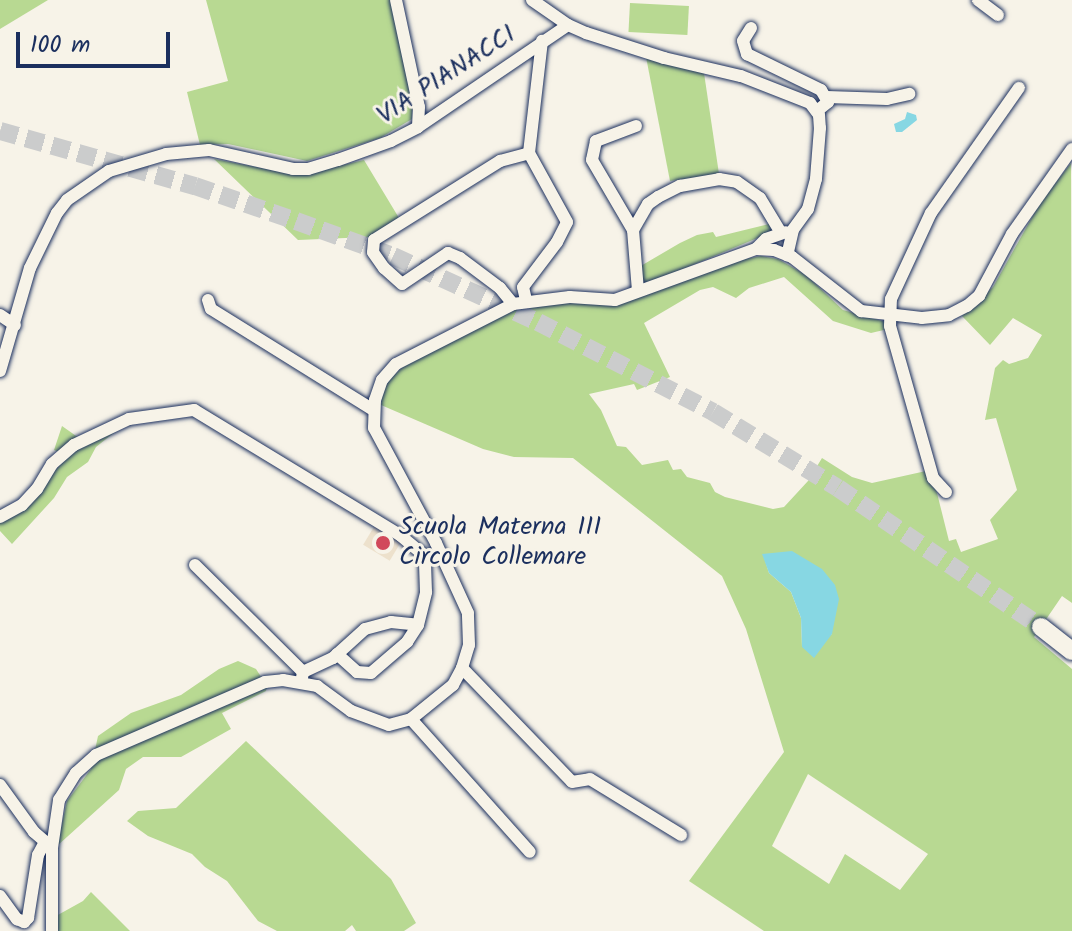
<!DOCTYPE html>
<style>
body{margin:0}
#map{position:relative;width:1072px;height:931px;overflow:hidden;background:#f7f3e8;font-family:Kalam,sans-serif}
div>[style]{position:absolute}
.built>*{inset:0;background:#ede1cc;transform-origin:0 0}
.green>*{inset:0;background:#b8d992;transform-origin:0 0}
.water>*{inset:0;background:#87d7e3}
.highway-tunnel>*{height:18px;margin-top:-9px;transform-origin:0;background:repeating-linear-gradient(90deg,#cbcccc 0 18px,transparent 0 27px)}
.roads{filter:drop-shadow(0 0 2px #1b2f5e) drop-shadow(0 0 2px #1b2f5e)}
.minor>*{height:12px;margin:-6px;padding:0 6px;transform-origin:6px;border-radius:6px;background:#f7f3e8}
.highway>*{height:18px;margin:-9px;padding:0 9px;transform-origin:9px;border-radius:9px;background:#f7f3e8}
.dots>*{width:22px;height:22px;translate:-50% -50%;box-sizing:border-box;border:4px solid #f7f3e8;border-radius:50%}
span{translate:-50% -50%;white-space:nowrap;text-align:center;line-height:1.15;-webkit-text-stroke:6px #f7f3e8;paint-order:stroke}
.street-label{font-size:26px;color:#1b2f5e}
.poi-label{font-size:26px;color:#1b2f5e}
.left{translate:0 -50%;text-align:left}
.scale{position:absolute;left:16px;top:32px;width:154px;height:36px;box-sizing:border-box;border:4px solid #1b2f5e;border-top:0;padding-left:10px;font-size:24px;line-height:28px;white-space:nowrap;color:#1b2f5e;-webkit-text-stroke:6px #f7f3e8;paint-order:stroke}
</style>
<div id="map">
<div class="built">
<i style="left:375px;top:525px;width:31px;height:23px;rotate:31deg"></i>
</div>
<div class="green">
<i style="clip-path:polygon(0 0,48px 0,0 29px)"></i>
<i style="clip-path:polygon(206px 0,392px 0,413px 102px,412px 119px,380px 138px,307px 161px,228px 144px,200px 145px,187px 92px,228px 81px)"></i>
<i style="left:630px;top:3px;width:59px;height:29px;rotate:3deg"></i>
<i style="clip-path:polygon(646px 57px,704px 73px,719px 174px,670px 181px)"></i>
<i style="clip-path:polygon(214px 159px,299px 175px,364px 160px,399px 218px,369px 237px,298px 240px)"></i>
<i style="clip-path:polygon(evenodd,1071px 163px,1072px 603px,1062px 596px,1034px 637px,1072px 669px,1072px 931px,764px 931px,689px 881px,784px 752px,746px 629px,722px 576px,573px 458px,514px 457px,483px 449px,381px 405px,382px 394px,389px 380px,405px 365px,514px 310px,570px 302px,622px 303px,734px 261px,761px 256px,778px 259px,806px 275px,843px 310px,886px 322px,888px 329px,871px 333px,833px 321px,784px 277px,749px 288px,736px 298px,713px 287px,700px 290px,644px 323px,670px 377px,637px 390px,634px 384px,589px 394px,601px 410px,617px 446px,626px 447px,642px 465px,668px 460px,673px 470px,681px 469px,687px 477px,710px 483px,715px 492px,725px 497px,773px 509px,784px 507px,808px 481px,822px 458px,852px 477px,872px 483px,926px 471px,937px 493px,949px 541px,956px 539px,961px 552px,998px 539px,990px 520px,1017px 490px,996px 418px,985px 420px,995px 368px,1003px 360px,1009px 364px,1028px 358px,1042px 335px,1013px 318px,990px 345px,962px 316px,993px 287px,1040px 203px,1071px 163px,763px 554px,832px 634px,802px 647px,801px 618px,791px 592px,769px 573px,763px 554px,1071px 163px,808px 774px,928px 854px,900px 890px,845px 854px,829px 884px,772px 846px,808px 774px)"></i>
<i style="clip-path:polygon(769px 224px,772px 232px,640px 287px,639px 267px,680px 243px,697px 235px,713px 232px,716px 237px)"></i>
<i style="clip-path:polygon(125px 424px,96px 447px,88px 462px,67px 477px,54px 498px,12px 544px,0 531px,0 522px,44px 483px,68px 456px,54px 450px,62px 426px,79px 438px)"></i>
<i style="clip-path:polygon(238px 661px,256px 669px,267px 686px,266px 691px,222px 713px,231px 729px,181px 757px,143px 757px,126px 769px,119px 790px,57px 846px,67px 801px,91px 769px,98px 736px,131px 713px,181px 695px,219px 669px)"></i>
<i style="clip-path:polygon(246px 741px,391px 879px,416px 923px,404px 931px,356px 931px,352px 925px,345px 931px,277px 931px,258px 921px,227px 881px,205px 867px,192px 854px,148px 836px,127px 821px,138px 811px,176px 808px)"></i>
<i style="clip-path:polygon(91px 892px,130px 931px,56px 931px,56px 916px,83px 901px)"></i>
</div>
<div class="water">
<i style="clip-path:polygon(907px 112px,916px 115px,917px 120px,902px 132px,896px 132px,894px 124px,905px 119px)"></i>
<i style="clip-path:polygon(792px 551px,822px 569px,835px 585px,839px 599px,832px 634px,814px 658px,802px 647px,801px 618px,791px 592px,769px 573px,762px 554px)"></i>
</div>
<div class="highway-tunnel">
<i style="left:0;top:131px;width:203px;rotate:15.8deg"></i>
<i style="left:195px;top:186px;width:107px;rotate:19.1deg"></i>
<i style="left:296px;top:221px;width:103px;rotate:19.8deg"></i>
<i style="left:393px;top:256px;width:159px;rotate:24.5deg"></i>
<i style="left:538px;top:322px;width:197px;rotate:27.2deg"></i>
<i style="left:713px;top:412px;width:146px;rotate:31.3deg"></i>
<i style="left:838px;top:488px;width:246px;rotate:34.4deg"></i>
</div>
<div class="roads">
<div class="minor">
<i style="left:396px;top:0;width:109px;rotate:77.9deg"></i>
<i style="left:419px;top:107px;width:20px;rotate:93deg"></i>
<i style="left:532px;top:0;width:44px;rotate:34.8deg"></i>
<i style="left:568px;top:25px;width:20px;rotate:24deg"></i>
<i style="left:586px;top:33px;width:82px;rotate:17.8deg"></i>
<i style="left:664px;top:58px;width:79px;rotate:13.2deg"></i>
<i style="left:741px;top:76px;width:74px;rotate:21.4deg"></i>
<i style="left:810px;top:103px;width:15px;rotate:53deg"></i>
<i style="left:819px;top:115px;width:13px;rotate:86deg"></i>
<i style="left:820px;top:128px;width:51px;rotate:94.5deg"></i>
<i style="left:816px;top:179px;width:31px;rotate:105deg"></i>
<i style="left:808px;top:209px;width:26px;rotate:126deg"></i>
<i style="left:793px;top:230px;width:26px;rotate:103deg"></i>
<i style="left:978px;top:0;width:25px;rotate:37deg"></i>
<i style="left:751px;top:28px;width:15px;rotate:122deg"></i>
<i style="left:743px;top:41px;width:14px;rotate:73deg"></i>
<i style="left:747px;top:54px;width:82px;rotate:25.9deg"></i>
<i style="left:821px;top:90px;width:14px;rotate:60deg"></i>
<i style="left:828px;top:102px;width:14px;rotate:141deg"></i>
<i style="left:827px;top:97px;width:60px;rotate:1.9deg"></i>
<i style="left:887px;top:99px;width:23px;rotate:-13deg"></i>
<i style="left:636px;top:126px;width:43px;rotate:159.4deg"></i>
<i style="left:596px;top:141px;width:19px;rotate:102deg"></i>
<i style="left:592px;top:160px;width:81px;rotate:59.6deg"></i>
<i style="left:633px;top:230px;width:61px;rotate:85.3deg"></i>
<i style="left:633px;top:230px;width:30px;rotate:-60deg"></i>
<i style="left:648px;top:204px;width:12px;rotate:-35deg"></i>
<i style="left:658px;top:197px;width:25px;rotate:-27deg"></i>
<i style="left:680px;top:186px;width:40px;rotate:-10deg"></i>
<i style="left:719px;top:179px;width:18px;rotate:9deg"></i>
<i style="left:737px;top:182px;width:28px;rotate:35deg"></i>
<i style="left:760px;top:198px;width:41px;rotate:59deg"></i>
<i style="left:756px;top:249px;width:14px;rotate:-45deg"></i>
<i style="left:766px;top:239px;width:21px;rotate:-19deg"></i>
<i style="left:208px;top:300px;width:9px;rotate:72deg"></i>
<i style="left:211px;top:309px;width:191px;rotate:31.9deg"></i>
<i style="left:526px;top:300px;width:13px;rotate:-103deg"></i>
<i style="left:523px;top:287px;width:56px;rotate:-52.9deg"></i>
<i style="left:557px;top:242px;width:22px;rotate:-63deg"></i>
<i style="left:567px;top:222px;width:79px;rotate:-118.8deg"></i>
<i style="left:529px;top:153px;width:113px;rotate:-83.4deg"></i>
<i style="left:513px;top:304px;width:21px;rotate:-129deg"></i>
<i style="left:500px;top:288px;width:50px;rotate:-143.1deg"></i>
<i style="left:460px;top:258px;width:13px;rotate:-157deg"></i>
<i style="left:448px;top:253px;width:55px;rotate:146deg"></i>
<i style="left:402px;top:284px;width:24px;rotate:-138deg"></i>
<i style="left:384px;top:268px;width:19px;rotate:-125deg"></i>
<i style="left:373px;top:252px;width:12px;rotate:-85deg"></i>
<i style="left:374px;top:240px;width:149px;rotate:-32.1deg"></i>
<i style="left:500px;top:161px;width:30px;rotate:-15deg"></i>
<i style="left:0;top:315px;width:18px;rotate:34deg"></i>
<i style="left:0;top:371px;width:107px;rotate:-73.8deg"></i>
<i style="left:30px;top:268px;width:61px;rotate:-63.9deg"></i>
<i style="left:57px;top:213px;width:16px;rotate:-52deg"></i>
<i style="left:67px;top:200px;width:51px;rotate:-34.6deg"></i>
<i style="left:109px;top:171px;width:59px;rotate:-16.6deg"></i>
<i style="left:166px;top:154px;width:43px;rotate:-5.3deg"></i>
<i style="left:209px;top:150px;width:86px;rotate:12.7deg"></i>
<i style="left:293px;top:169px;width:15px"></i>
<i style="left:308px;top:169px;width:31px;rotate:-17deg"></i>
<i style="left:338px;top:160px;width:56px;rotate:-19.7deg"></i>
<i style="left:391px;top:141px;width:30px;rotate:-27deg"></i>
<i style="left:418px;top:127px;width:181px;rotate:-34.2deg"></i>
<i style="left:946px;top:492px;width:19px;rotate:-133deg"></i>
<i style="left:933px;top:478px;width:158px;rotate:-105.8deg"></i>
<i style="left:890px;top:326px;width:27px;rotate:-88deg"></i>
<i style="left:891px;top:299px;width:95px;rotate:-65.1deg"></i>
<i style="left:931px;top:213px;width:153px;rotate:-54.9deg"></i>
<i style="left:0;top:517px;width:25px;rotate:-29deg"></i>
<i style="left:22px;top:505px;width:22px;rotate:-47deg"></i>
<i style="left:37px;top:489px;width:29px;rotate:-59deg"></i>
<i style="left:52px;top:464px;width:29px;rotate:-41deg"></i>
<i style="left:74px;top:445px;width:61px;rotate:-25.3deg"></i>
<i style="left:129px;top:419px;width:66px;rotate:-7.9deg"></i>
<i style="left:194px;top:410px;width:242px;rotate:31.3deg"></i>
<i style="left:401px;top:536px;width:31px;rotate:40deg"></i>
<i style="left:425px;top:556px;width:18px"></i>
<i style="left:195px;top:565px;width:152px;rotate:44.7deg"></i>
<i style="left:337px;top:654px;width:27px;rotate:42deg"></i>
<i style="left:357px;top:672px;width:14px;rotate:4deg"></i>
<i style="left:371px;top:673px;width:48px;rotate:-40.7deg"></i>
<i style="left:407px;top:642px;width:20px;rotate:-57deg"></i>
<i style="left:418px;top:625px;width:34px;rotate:-76deg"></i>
<i style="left:426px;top:592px;width:36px;rotate:-92deg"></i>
<i style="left:462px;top:668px;width:158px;rotate:46deg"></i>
<i style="left:572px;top:782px;width:18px;rotate:-9deg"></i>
<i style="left:590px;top:779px;width:107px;rotate:31.6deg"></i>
<i style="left:302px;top:678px;width:6px;rotate:-81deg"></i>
<i style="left:303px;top:672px;width:33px;rotate:-25deg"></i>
<i style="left:333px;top:658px;width:43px;rotate:-42.2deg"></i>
<i style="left:365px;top:629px;width:27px;rotate:-15deg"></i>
<i style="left:391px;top:622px;width:27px;rotate:6deg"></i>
<i style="left:411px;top:719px;width:178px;rotate:48.2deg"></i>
<i style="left:0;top:785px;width:58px;rotate:54.1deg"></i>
<i style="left:34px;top:832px;width:23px;rotate:41deg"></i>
<i style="left:0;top:896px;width:29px;rotate:54deg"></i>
<i style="left:17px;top:919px;width:8px;rotate:23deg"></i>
<i style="left:24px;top:922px;width:6px;rotate:-45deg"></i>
<i style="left:28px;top:918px;width:64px;rotate:-81deg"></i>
<i style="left:38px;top:855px;width:15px;rotate:-62deg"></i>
<i style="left:52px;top:931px;width:83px;rotate:-90deg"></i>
<i style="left:52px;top:848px;width:49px;rotate:-81.7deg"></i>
<i style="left:59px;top:800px;width:32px;rotate:-58deg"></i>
<i style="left:76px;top:773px;width:27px;rotate:-42deg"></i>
<i style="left:96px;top:755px;width:184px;rotate:-23.4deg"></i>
<i style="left:265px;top:682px;width:18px;rotate:-6deg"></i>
<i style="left:283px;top:680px;width:35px;rotate:10deg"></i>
<i style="left:317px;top:686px;width:42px;rotate:36.3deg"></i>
<i style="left:351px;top:711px;width:40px;rotate:20.2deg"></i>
<i style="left:389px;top:725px;width:23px;rotate:-15deg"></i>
<i style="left:411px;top:719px;width:54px;rotate:-39deg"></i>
<i style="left:453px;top:685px;width:19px;rotate:-62deg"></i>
<i style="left:462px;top:668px;width:24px;rotate:-73deg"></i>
<i style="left:469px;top:645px;width:32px;rotate:-92deg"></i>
<i style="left:468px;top:613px;width:77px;rotate:-114.6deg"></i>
<i style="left:436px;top:543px;width:131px;rotate:-118.3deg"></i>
<i style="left:374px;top:428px;width:28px;rotate:-88deg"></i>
<i style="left:375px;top:400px;width:21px;rotate:-71deg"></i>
<i style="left:382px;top:380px;width:21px;rotate:-49deg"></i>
<i style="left:396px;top:364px;width:131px;rotate:-27.1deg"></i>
<i style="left:513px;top:304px;width:57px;rotate:-7deg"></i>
<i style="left:570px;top:297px;width:45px;rotate:3.8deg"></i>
<i style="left:615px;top:300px;width:150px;rotate:-19.9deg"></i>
<i style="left:756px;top:249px;width:18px;rotate:3deg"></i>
<i style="left:774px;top:250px;width:19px;rotate:21deg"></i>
<i style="left:792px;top:257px;width:88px;rotate:38deg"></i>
<i style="left:861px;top:311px;width:61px;rotate:6.5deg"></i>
<i style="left:922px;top:318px;width:27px;rotate:-6deg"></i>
<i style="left:949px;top:315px;width:20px;rotate:-27deg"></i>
<i style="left:967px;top:306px;width:16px;rotate:-40deg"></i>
<i style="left:979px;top:296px;width:70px;rotate:-62deg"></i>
<i style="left:1012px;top:234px;width:104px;rotate:-54.8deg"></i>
</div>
<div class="highway">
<i style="left:1041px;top:627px;width:39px;rotate:38deg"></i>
</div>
</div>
<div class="dots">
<i style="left:383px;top:543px;background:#d1495b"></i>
</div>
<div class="street-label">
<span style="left:447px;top:76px;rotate:-33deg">VIA PIANACCI</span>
</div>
<div class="poi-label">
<span class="left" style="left:399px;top:543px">Scuola Materna III<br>Circolo Collemare</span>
</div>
<div class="scale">100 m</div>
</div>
